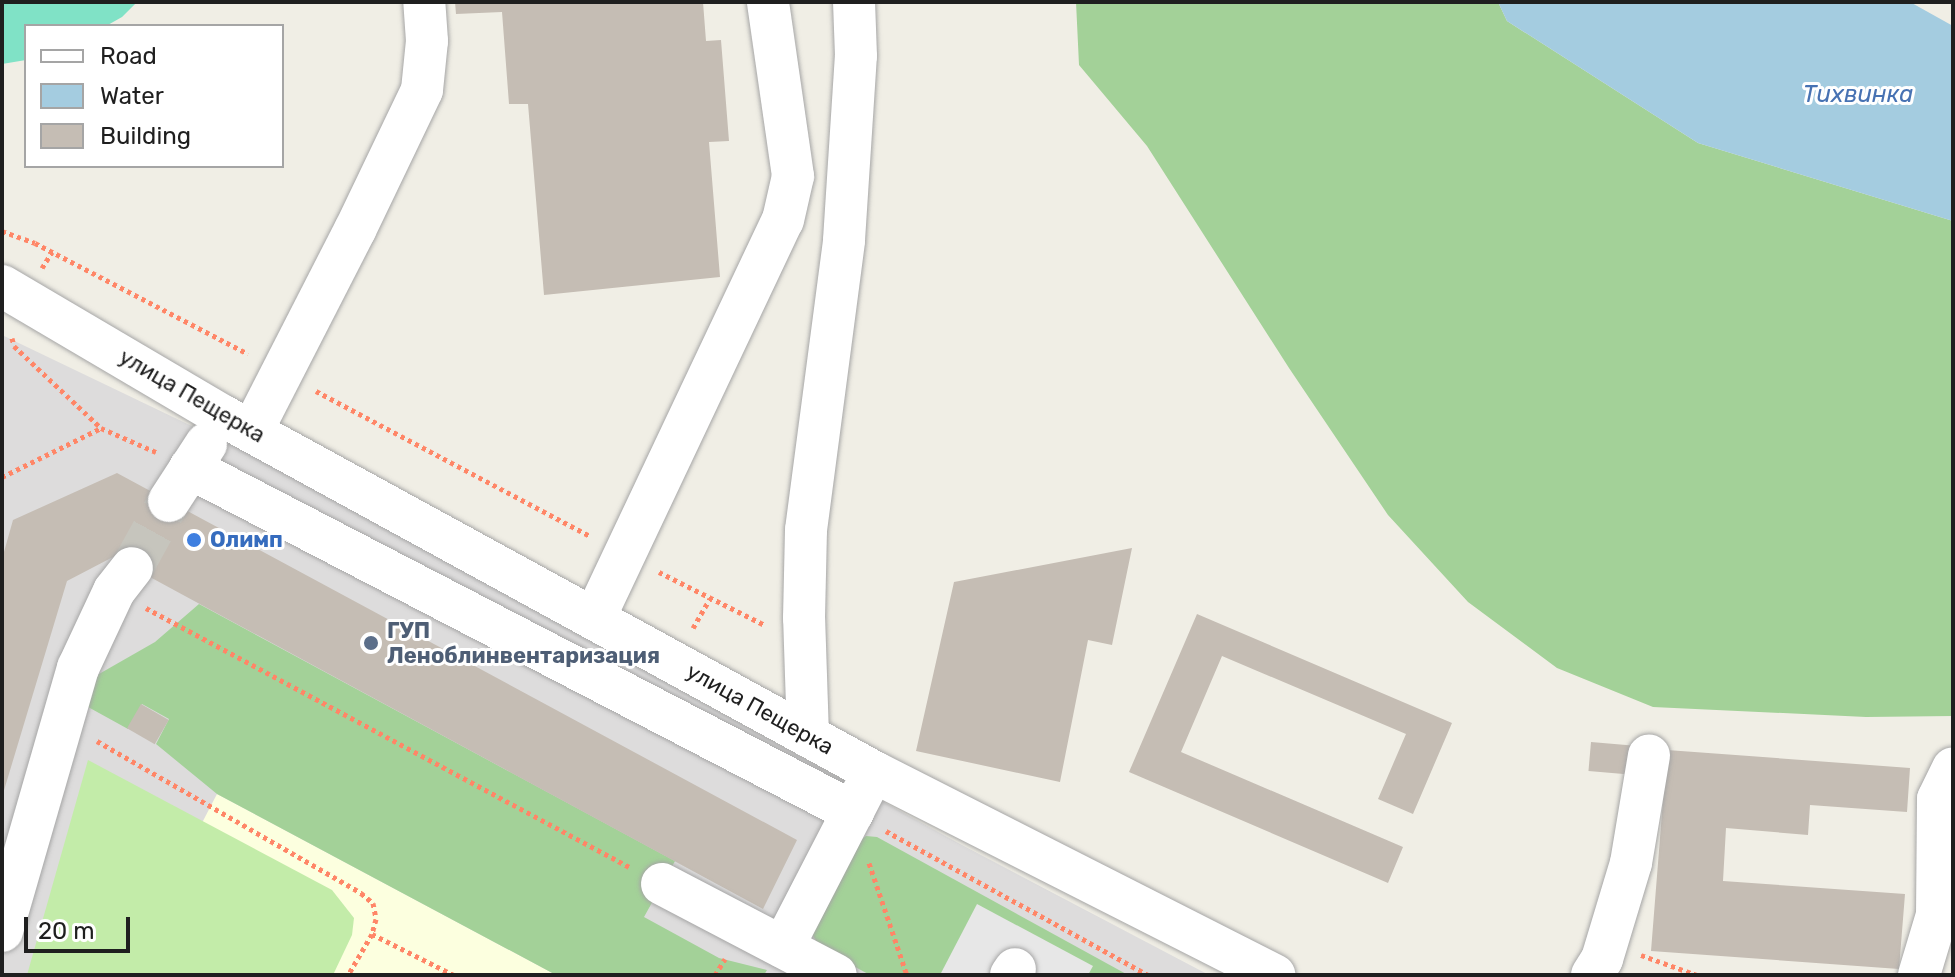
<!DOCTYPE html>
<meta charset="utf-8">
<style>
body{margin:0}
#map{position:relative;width:1955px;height:977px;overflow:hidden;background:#f0eee5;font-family:Rubik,sans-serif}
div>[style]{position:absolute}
.residential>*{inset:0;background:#dddcdc}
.education>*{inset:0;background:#fcffdf}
.grass>*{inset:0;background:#c3eca9}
.forest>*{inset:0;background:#a3d198}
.pitch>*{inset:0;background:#80e2c6}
.parking>*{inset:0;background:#e7e7e7}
.water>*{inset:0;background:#a4cce0}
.building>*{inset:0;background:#c5bdb4;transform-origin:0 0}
.minor-tunnel>*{height:42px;margin-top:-21px;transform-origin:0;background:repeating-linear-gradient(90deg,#c6c5bd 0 42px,transparent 0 63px)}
.path>*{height:5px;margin-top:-2.5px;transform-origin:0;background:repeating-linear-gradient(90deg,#ff8667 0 4px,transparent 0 8px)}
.roads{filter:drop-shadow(0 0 2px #a6a6a6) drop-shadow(0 0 2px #a6a6a6)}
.minor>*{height:42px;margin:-21px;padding:0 21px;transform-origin:21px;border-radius:21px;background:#fff}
.dots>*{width:22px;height:22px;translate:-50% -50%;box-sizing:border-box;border:4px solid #fff;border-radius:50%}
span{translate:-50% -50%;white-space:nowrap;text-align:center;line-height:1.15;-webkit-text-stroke:6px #fff;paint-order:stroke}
.street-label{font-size:22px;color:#1f1f1f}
.shop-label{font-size:22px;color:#366cbe;font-weight:700}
.left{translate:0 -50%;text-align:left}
.service-label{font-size:22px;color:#4e5e75;font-weight:700}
.water-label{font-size:24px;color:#4772b3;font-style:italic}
.frame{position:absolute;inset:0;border:4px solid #1f1f1f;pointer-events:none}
.legend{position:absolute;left:24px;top:24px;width:260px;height:144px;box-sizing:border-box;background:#fff;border:2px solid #a5a5a5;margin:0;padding:10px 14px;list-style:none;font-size:24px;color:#1f1f1f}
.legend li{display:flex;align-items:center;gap:16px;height:40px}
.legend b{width:40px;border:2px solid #a5a5a5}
.scale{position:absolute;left:24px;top:917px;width:106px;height:36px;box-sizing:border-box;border:4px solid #1f1f1f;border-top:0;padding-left:10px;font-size:24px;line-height:28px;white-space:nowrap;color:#1f1f1f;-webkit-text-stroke:6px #fff;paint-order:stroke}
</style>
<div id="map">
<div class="residential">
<i style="clip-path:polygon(2px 335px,248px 453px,962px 845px,1209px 975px,2px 975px)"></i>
</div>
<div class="education">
<i style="clip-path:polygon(217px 794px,556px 975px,123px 975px)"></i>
</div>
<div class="grass">
<i style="clip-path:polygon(88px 760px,332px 890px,354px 918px,352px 935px,333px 975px,27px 975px)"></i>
</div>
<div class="forest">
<i style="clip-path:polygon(1076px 2px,1498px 2px,1507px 21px,1698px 143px,1953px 221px,1953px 716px,1866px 717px,1653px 707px,1557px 668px,1468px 602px,1388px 515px,1289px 368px,1147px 146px,1079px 65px)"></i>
<i style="clip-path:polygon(199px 604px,675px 861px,644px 917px,719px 958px,767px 970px,764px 975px,556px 975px,217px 794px,156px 744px,169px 719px,142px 704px,128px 729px,79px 702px,99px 674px,155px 642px)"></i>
<i style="clip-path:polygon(866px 836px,877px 837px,1128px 975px,870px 975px,820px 948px,812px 934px,858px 842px)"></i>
</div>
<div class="pitch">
<i style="clip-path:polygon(2px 2px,137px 2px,122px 17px,106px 26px,26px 26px,26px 60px,2px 64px)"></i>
</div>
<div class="parking">
<i style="clip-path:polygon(977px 904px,1093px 966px,1088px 975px,940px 975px)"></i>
</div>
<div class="water">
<i style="clip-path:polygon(1498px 2px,1910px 2px,1953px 26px,1953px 221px,1698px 143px,1507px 21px)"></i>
</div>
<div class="building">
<i style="clip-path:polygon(455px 2px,703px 2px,706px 41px,721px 40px,729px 141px,709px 142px,720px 277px,544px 295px,528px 104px,509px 104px,502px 12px,456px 14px)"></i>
<i style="clip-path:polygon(117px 473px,797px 840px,763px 909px,113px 557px,67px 581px,2px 797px,2px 559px,13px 520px)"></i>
<i style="clip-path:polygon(1132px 548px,1112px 645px,1088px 640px,1060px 782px,916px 751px,954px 582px)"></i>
<i style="clip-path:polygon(1197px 614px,1452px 723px,1413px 814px,1378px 799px,1406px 734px,1222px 656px,1181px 752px,1403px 847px,1388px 883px,1129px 772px)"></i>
<i style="left:141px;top:704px;width:32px;height:28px;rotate:30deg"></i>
<i style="left:1591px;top:742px;width:47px;height:29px;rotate:5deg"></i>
<i style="clip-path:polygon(1667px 750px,1910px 768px,1907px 812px,1810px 805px,1808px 835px,1726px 828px,1723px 881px,1905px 894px,1899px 969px,1651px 951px)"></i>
</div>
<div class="minor-tunnel">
<i style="left:132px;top:568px;width:77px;rotate:-61.1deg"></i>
</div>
<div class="path">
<i style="left:2px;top:231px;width:35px;rotate:20deg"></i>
<i style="left:35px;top:243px;width:240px;rotate:27.5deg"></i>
<i style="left:42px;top:268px;width:19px;rotate:-58deg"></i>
<i style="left:12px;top:338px;width:8px;rotate:76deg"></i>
<i style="left:14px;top:346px;width:120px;rotate:43.3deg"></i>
<i style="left:316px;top:391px;width:310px;rotate:27.9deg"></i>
<i style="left:2px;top:477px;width:110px;rotate:-26.3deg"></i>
<i style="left:101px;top:428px;width:60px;rotate:23.6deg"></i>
<i style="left:659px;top:572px;width:119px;rotate:26.6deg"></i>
<i style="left:146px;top:608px;width:550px;rotate:28.19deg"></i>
<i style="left:693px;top:628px;width:34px;rotate:-60deg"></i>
<i style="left:97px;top:741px;width:305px;rotate:29.9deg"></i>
<i style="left:361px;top:893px;width:16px;rotate:40deg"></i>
<i style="left:373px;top:903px;width:16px;rotate:79deg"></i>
<i style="left:376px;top:919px;width:16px;rotate:105deg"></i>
<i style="left:372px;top:934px;width:48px;rotate:120.3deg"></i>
<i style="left:886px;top:831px;width:299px;rotate:28.8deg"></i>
<i style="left:869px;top:863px;width:118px;rotate:71.3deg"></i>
<i style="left:372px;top:934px;width:92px;rotate:26.6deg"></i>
<i style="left:1641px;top:955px;width:59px;rotate:19.7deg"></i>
<i style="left:715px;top:975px;width:19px;rotate:-58deg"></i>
</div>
<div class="roads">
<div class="minor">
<i style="left:2px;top:286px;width:256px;rotate:30.5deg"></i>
<i style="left:223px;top:416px;width:742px;rotate:28.67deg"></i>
<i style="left:874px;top:772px;width:449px;rotate:26.9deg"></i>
<i style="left:252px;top:431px;width:226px;rotate:-62.9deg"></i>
<i style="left:355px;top:230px;width:155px;rotate:-64.4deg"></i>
<i style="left:422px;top:90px;width:49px;rotate:-84.2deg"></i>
<i style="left:427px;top:41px;width:39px;rotate:-94deg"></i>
<i style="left:190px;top:468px;width:747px;rotate:27.42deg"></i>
<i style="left:169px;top:501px;width:68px;rotate:-57deg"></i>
<i style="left:595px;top:617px;width:439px;rotate:-64.7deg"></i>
<i style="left:783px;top:220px;width:45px;rotate:-77.2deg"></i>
<i style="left:793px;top:176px;width:176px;rotate:-98.2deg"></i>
<i style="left:808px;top:736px;width:118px;rotate:-91.9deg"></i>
<i style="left:804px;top:618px;width:88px;rotate:-88.7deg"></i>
<i style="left:806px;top:530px;width:292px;rotate:-82.5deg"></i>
<i style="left:844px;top:240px;width:184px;rotate:-86.3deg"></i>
<i style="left:856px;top:56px;width:54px;rotate:-92.1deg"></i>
<i style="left:662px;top:884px;width:196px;rotate:27.6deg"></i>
<i style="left:2px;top:931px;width:274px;rotate:-73.9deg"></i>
<i style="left:78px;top:668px;width:85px;rotate:-64.9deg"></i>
<i style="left:114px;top:591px;width:29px;rotate:-52deg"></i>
<i style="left:783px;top:947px;width:179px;rotate:-62.7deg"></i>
<i style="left:1011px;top:975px;width:7px;rotate:-56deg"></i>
<i style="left:1592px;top:975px;width:19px;rotate:-58deg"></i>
<i style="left:1602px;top:959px;width:100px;rotate:-73.2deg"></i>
<i style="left:1631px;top:863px;width:109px;rotate:-80.5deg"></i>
<i style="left:1919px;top:975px;width:63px;rotate:-73.3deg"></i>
<i style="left:1937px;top:915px;width:116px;rotate:-89.5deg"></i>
<i style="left:1938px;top:799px;width:34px;rotate:-64deg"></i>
</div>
</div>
<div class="dots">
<i style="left:194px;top:540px;background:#3f7fe0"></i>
<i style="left:371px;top:643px;background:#5c6f8a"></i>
</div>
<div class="street-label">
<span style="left:192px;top:396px;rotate:30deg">улица Пещерка</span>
<span style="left:760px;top:709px;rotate:29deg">улица Пещерка</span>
</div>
<div class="shop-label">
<span class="left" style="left:210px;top:540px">Олимп</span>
</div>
<div class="service-label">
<span class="left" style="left:387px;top:643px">ГУП<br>Леноблинвентаризация</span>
</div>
<div class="water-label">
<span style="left:1858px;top:95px">Тихвинка</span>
</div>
<div class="frame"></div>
<ul class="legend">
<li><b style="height:10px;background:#fff"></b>Road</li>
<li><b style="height:22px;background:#a4cce0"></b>Water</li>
<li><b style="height:22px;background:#c5bdb4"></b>Building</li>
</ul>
<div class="scale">20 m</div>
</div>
